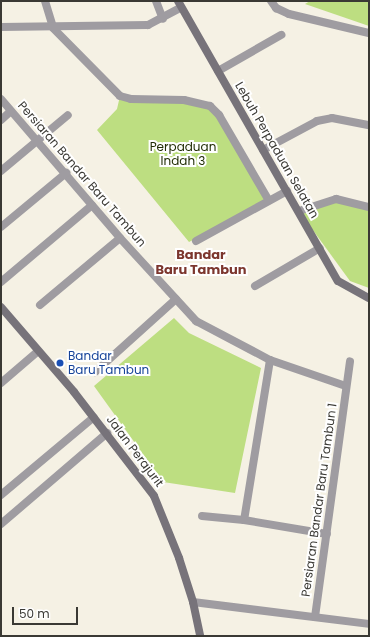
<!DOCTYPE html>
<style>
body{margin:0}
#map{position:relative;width:370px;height:637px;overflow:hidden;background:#f5f1e4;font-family:Poppins,sans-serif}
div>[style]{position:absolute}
.green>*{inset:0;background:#bdde81}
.street>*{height:8px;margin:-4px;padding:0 4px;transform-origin:4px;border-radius:4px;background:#9f9ca1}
.secondary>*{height:8px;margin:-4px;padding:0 4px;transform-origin:4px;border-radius:4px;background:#77737a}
.dots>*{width:11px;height:11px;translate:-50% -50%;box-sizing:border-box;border:2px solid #fff;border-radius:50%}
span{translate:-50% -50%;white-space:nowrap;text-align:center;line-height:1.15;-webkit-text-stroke:4px #fff;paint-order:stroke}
.park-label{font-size:12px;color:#222e06}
.street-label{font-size:12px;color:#3a3934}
.transit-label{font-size:12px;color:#164399}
.left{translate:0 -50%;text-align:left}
.neighbourhood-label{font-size:13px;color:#7c362e;font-weight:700}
.frame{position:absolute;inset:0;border:2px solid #3a3934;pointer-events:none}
.scale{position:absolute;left:12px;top:607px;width:66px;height:18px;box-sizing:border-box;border:2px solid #3a3934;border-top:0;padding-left:5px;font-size:12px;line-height:14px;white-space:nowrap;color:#3a3934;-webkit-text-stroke:3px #fff;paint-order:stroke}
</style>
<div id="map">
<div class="green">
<i style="clip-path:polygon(310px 1px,369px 1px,369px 26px,305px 4px)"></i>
<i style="clip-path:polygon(120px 96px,210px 106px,269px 201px,189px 242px,97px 130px,117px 109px)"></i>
<i style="clip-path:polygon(336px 199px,369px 207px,369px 288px,350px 281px,299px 211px)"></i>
<i style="clip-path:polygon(174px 318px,189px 333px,261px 368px,235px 493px,163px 482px,94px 386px)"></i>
</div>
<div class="street">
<i style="left:45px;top:1px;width:28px;rotate:73deg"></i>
<i style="left:53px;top:28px;width:95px;rotate:45.4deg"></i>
<i style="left:120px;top:96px;width:11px;rotate:15deg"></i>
<i style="left:131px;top:99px;width:53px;rotate:1.1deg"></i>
<i style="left:184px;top:100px;width:27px;rotate:13deg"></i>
<i style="left:210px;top:106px;width:13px;rotate:45deg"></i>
<i style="left:219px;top:115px;width:99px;rotate:59.8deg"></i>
<i style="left:156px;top:1px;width:19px;rotate:69deg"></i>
<i style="left:271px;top:1px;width:9px;rotate:54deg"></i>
<i style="left:276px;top:8px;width:14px;rotate:25deg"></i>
<i style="left:289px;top:14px;width:82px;rotate:13.4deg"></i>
<i style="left:1px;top:27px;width:147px;rotate:-0.8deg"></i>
<i style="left:148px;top:25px;width:36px;rotate:-28deg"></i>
<i style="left:218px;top:71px;width:73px;rotate:-29.7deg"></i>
<i style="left:1px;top:99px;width:183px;rotate:49.4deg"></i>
<i style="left:120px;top:238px;width:113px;rotate:47.5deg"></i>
<i style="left:196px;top:321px;width:84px;rotate:27.8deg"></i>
<i style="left:270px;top:360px;width:80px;rotate:18.9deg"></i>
<i style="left:1px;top:120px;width:13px;rotate:-42deg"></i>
<i style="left:263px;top:150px;width:61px;rotate:-28.2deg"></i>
<i style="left:317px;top:121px;width:15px;rotate:-11deg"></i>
<i style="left:332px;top:118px;width:38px;rotate:11deg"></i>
<i style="left:1px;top:171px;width:87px;rotate:-39.9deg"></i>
<i style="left:299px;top:211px;width:39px;rotate:-18deg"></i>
<i style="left:336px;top:199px;width:34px;rotate:14deg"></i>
<i style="left:1px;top:227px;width:85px;rotate:-39.7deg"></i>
<i style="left:196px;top:241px;width:104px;rotate:-28.8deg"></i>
<i style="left:1px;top:282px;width:119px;rotate:-40.2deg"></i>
<i style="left:255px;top:286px;width:75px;rotate:-30.3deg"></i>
<i style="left:40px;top:305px;width:104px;rotate:-39.9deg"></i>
<i style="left:270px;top:360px;width:162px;rotate:99.2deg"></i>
<i style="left:244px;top:520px;width:84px;rotate:9.6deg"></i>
<i style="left:95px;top:372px;width:109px;rotate:-42deg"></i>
<i style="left:1px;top:383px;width:48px;rotate:-40.7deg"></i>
<i style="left:1px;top:495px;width:121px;rotate:-40deg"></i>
<i style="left:202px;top:516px;width:42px;rotate:5.4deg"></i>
<i style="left:1px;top:524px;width:140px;rotate:-40.6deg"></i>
<i style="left:193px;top:602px;width:177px;rotate:7.1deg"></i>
<i style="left:315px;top:617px;width:258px;rotate:-82.2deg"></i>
</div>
<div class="secondary">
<i style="left:178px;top:1px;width:322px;rotate:60.3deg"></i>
<i style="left:338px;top:281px;width:35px;rotate:29deg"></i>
<i style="left:1px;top:307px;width:112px;rotate:49.3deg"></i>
<i style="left:74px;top:392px;width:131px;rotate:52.4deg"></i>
<i style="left:154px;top:496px;width:67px;rotate:68deg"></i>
<i style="left:179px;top:558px;width:46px;rotate:72.3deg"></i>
<i style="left:193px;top:602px;width:35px;rotate:78deg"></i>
</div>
<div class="dots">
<i style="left:60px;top:363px;background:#1a4fb4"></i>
</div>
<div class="park-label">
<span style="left:183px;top:154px">Perpaduan<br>Indah 3</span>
</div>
<div class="street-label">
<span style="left:277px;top:150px;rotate:60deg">Lebuh Perpaduan Selatan</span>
<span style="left:82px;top:174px;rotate:49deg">Persiaran Bandar Baru Tambun</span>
<span style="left:135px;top:451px;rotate:53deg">Jalan Perajurit</span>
<span style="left:319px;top:500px;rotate:-82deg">Persiaran Bandar Baru Tambun 1</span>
</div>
<div class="transit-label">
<span class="left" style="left:68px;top:363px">Bandar<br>Baru Tambun</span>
</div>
<div class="neighbourhood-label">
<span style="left:201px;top:263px">Bandar<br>Baru Tambun</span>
</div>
<div class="frame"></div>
<div class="scale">50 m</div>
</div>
